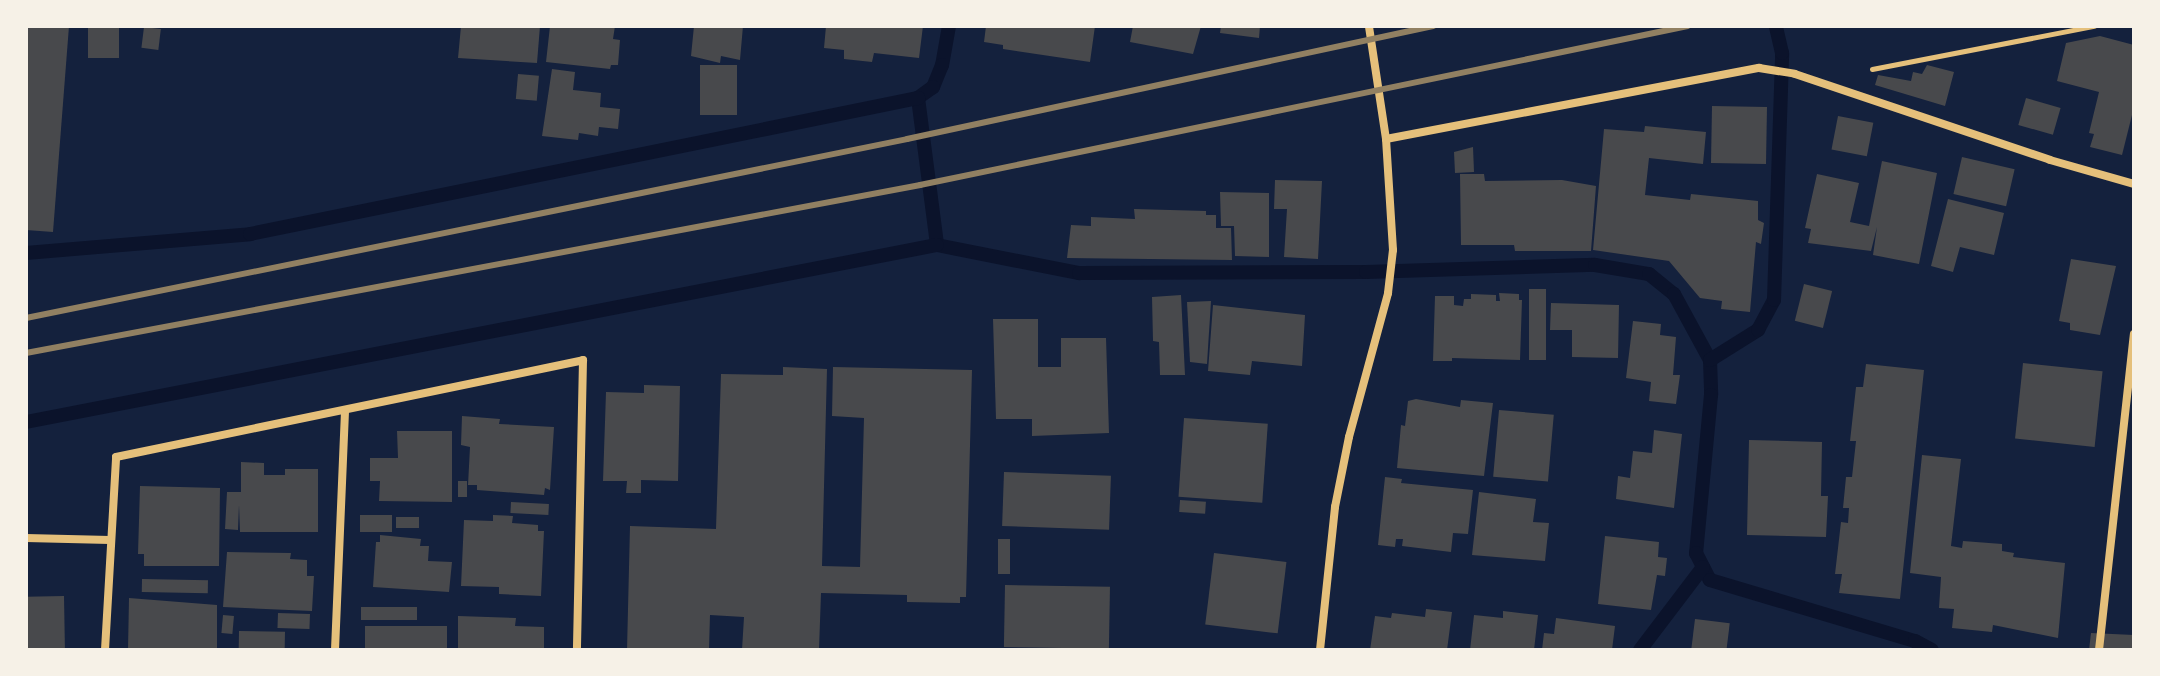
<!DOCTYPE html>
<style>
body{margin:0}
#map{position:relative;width:2160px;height:676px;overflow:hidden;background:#14213d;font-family:Quicksand,sans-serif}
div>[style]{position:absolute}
.stream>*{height:14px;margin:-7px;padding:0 7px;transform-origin:7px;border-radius:7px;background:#0b132b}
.building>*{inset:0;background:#48494c;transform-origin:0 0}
.path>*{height:5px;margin:-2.5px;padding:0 2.5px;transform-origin:2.5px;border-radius:2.5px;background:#e5c07b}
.minor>*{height:8px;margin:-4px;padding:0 4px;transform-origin:4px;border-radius:4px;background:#e5c07b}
.rail>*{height:6px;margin:-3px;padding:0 3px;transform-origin:3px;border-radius:3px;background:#918062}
span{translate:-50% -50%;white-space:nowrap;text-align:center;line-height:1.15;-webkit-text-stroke:7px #f6f1e7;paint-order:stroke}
.frame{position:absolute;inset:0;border:28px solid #f6f1e7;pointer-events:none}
</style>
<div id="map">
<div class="stream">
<i style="left:949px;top:26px;width:40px;rotate:100deg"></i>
<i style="left:942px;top:65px;width:24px;rotate:112deg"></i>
<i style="left:933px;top:87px;width:19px;rotate:144deg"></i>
<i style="left:918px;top:98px;width:148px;rotate:82.6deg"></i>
<i style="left:937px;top:245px;width:145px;rotate:11.2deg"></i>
<i style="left:1079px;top:273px;width:287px;rotate:-0.2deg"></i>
<i style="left:1366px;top:272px;width:229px;rotate:-1.8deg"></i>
<i style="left:1595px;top:265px;width:55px;rotate:9.5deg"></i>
<i style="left:1649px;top:274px;width:32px;rotate:39deg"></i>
<i style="left:1674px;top:294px;width:75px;rotate:61.4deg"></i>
<i style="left:1710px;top:360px;width:35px;rotate:88deg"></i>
<i style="left:1711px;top:395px;width:159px;rotate:95.4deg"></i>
<i style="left:1696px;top:553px;width:30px;rotate:63deg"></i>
<i style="left:1710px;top:580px;width:214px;rotate:16.6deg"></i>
<i style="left:1915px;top:641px;width:19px;rotate:28deg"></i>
<i style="left:26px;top:253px;width:225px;rotate:-4.8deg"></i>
<i style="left:250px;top:234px;width:682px;rotate:-11.51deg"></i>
<i style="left:1710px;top:360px;width:57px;rotate:-32deg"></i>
<i style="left:1758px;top:330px;width:34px;rotate:-62deg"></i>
<i style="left:1774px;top:300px;width:247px;rotate:-88.1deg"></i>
<i style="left:1782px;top:53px;width:28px;rotate:-103deg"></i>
<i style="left:26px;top:422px;width:928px;rotate:-11deg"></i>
<i style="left:1640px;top:650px;width:104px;rotate:-52.8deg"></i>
</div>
<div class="building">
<i style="clip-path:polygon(26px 26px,69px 26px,53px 232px,26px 230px)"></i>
<i style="left:88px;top:26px;width:31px;height:32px"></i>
<i style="clip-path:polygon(461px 26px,540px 26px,537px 63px,458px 58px)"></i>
<i style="clip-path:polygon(550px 26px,615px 26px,613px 39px,620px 40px,618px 65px,611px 65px,610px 69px,546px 62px)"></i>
<i style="clip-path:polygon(694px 26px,743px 26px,740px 60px,721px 56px,720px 63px,691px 56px)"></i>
<i style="clip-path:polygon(826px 26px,923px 26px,919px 58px,874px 53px,872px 62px,844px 59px,844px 50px,824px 48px)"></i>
<i style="clip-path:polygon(986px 26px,1095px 26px,1090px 62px,1003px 49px,1003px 45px,984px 42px)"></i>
<i style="clip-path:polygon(1133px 26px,1201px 26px,1193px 54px,1130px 42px)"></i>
<i style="clip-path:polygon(1221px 26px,1260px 26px,1259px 38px,1220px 33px)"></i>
<i style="left:144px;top:27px;width:17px;height:21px;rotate:7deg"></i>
<i style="clip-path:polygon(2100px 36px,2134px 45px,2134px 107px,2122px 155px,2090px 147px,2094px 134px,2089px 133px,2099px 92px,2057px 81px,2066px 43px)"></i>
<i style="left:737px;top:65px;width:50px;height:37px;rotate:90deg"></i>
<i style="clip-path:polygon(1927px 65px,1954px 72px,1945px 106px,1875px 85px,1878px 75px,1911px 81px,1913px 72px,1922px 74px)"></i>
<i style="clip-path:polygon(552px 69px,575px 72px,573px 90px,601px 93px,600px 107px,620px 109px,618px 129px,599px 127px,598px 136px,579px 133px,578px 140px,542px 136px)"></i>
<i style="left:518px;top:74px;width:21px;height:25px;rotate:5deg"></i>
<i style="left:2026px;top:98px;width:36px;height:28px;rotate:16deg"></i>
<i style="left:1712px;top:106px;width:55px;height:57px;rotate:1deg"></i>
<i style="left:1838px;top:116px;width:36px;height:34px;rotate:11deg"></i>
<i style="clip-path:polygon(1645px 126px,1706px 132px,1703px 164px,1649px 158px,1645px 195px,1690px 200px,1691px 194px,1758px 201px,1758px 220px,1764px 223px,1761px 244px,1756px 242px,1750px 312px,1721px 309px,1722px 301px,1700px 298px,1669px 261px,1593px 250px,1604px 129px,1644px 132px)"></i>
<i style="clip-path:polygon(1473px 147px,1474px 172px,1455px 173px,1454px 152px)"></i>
<i style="left:1962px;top:157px;width:54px;height:38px;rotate:13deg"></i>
<i style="clip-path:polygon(1882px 161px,1937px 173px,1919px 264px,1873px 255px,1877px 227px,1871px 251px,1808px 243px,1811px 229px,1805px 228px,1817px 174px,1859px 183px,1850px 222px,1869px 226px)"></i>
<i style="clip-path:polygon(1460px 174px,1484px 174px,1485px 181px,1562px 180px,1596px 186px,1591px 251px,1515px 251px,1514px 245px,1461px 245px)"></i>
<i style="clip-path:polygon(1275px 180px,1322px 181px,1318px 259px,1284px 257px,1287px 209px,1274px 209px)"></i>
<i style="clip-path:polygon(1220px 192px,1269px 193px,1269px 257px,1235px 256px,1234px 226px,1221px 226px)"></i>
<i style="clip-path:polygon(1948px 199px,2004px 213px,1994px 255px,1960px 247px,1953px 272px,1931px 266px)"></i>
<i style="clip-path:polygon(1134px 209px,1206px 211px,1206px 215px,1216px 215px,1216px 228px,1231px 228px,1232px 260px,1067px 258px,1071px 225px,1091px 226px,1091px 217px,1135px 219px)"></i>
<i style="clip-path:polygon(2071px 259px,2116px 266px,2100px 335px,2070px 330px,2070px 323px,2059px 321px)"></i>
<i style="left:1804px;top:284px;width:29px;height:38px;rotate:14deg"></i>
<i style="left:1529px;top:289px;width:17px;height:71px"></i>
<i style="clip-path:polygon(1499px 293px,1519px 294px,1519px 300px,1522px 300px,1520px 360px,1452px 358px,1452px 361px,1433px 361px,1435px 296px,1454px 296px,1454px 305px,1463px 306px,1464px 299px,1471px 299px,1471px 294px,1496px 295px,1496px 301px,1500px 301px)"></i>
<i style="clip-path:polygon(1181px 295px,1185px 375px,1160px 375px,1159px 342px,1153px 341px,1152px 297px)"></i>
<i style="clip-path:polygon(1211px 301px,1207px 364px,1190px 362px,1187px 302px)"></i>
<i style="clip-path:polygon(1551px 303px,1619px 305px,1618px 358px,1572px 357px,1572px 330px,1550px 330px)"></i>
<i style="clip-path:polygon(1213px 305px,1305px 315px,1302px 366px,1252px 361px,1250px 375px,1208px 371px)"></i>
<i style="clip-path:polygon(993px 319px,1038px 319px,1038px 367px,1061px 367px,1061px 338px,1106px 338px,1109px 433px,1032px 436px,1032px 419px,996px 419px)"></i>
<i style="clip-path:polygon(1633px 321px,1661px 324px,1660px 335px,1676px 337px,1673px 375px,1680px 375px,1676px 404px,1649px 401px,1651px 382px,1626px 378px)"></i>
<i style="left:2023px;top:363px;width:80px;height:76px;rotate:6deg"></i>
<i style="clip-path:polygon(1866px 364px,1924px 370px,1900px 599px,1839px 593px,1842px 574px,1835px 574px,1841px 522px,1848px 523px,1849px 508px,1843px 508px,1846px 477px,1852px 477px,1856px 441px,1850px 441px,1856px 387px,1863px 387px)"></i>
<i style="clip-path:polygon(783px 367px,827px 369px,822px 566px,860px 567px,864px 418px,832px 416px,833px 367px,972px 370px,966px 597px,960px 597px,960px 603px,907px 602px,907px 595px,821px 593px,819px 650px,742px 650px,744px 617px,710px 615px,709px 650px,627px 650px,630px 526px,716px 529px,721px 374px,783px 375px)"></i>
<i style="clip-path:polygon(644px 385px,680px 386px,678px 481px,641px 480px,641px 493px,626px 493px,627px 481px,603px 481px,606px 392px,644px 393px)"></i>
<i style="clip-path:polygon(1416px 399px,1460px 407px,1461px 400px,1493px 403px,1484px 476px,1397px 468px,1401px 425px,1405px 426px,1408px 401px)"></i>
<i style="left:1499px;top:410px;width:55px;height:67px;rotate:5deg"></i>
<i style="clip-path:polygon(462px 416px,500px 419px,499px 424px,554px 427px,550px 490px,545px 488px,544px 495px,477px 490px,477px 485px,468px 485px,470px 447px,461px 445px)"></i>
<i style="left:1184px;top:418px;width:84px;height:79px;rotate:4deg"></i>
<i style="clip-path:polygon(1654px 430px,1682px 434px,1674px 508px,1616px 499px,1618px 476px,1630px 478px,1633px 451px,1652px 453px)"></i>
<i style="clip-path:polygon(397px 431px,452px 431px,452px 502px,379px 501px,380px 481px,370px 481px,370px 458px,398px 458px)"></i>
<i style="clip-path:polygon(1749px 440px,1822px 442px,1821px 496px,1828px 496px,1826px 537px,1747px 535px)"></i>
<i style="clip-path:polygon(1922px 455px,1961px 459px,1951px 546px,1962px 548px,1963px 541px,2002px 544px,2002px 551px,2014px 553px,2013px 557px,2065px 563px,2058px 638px,1993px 625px,1992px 632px,1952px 628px,1954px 609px,1939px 608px,1941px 577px,1910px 573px)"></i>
<i style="clip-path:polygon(241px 462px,264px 463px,264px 475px,285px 475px,285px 469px,318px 469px,318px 532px,240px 532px,239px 505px,238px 530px,225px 529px,227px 492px,241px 492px)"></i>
<i style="left:1004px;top:472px;width:107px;height:54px;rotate:2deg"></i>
<i style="clip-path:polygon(1385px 477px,1402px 479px,1401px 483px,1473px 490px,1468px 534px,1453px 533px,1451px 552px,1402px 546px,1403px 539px,1396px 539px,1395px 547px,1378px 545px)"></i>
<i style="left:458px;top:481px;width:9px;height:16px"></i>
<i style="clip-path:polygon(140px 486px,220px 488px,219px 566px,144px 566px,144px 554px,138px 554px)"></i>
<i style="clip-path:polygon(1479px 492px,1536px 499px,1533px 522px,1549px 523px,1545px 561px,1472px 555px)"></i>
<i style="left:1180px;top:500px;width:26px;height:12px;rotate:4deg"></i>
<i style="left:511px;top:502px;width:38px;height:11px;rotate:3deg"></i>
<i style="left:360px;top:515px;width:32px;height:17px"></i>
<i style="clip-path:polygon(493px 515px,513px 516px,512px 523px,538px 525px,538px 531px,544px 531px,541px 596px,499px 594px,499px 587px,461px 586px,464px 520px,493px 521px)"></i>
<i style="left:396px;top:517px;width:23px;height:11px"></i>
<i style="clip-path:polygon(380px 535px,421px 539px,420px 546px,429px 546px,428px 561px,452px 562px,449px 592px,373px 587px,376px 542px,380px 542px)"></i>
<i style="clip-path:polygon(1605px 536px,1659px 542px,1658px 557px,1667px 558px,1665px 576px,1657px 575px,1651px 610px,1598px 604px)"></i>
<i style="left:998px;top:539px;width:12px;height:35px"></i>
<i style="clip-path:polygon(227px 552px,291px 553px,290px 559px,307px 560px,307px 576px,314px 576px,312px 611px,223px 607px)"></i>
<i style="left:1214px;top:553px;width:73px;height:72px;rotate:7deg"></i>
<i style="left:142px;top:579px;width:66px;height:13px;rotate:1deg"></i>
<i style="left:1005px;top:585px;width:105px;height:62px;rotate:1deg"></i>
<i style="left:64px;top:596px;width:54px;height:38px;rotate:89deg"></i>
<i style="clip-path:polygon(129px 598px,217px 605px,217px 650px,128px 650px)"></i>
<i style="left:361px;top:607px;width:56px;height:13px"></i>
<i style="clip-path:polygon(1426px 609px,1452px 612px,1447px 650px,1370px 650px,1375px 616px,1391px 618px,1392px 613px,1425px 617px)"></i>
<i style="clip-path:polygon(1503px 611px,1538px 615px,1534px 650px,1470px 650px,1474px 615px,1503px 618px)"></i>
<i style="left:278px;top:613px;width:32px;height:15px;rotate:2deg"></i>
<i style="left:223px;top:615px;width:11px;height:18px;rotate:5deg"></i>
<i style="clip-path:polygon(458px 616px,516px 618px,515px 626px,544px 627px,544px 650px,458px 650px)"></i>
<i style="clip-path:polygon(1556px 618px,1615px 626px,1612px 650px,1542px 650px,1544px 633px,1554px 634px)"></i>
<i style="left:1695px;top:619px;width:35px;height:31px;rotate:7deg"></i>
<i style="left:447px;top:626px;width:24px;height:82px;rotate:90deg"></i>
<i style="left:239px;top:631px;width:46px;height:19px;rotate:1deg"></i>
<i style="clip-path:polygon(2091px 633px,2134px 635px,2134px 650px,2089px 650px)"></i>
</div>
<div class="path">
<i style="left:1872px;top:69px;width:226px;rotate:-11deg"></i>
</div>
<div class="minor">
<i style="left:1386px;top:139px;width:380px;rotate:-10.8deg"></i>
<i style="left:1759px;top:68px;width:36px;rotate:9deg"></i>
<i style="left:1795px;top:74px;width:269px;rotate:18.6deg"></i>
<i style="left:2050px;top:160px;width:87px;rotate:15.9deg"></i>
<i style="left:26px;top:538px;width:84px;rotate:1.4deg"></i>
<i style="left:105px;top:650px;width:193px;rotate:-86.7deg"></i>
<i style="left:116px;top:457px;width:477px;rotate:-11.7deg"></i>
<i style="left:583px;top:360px;width:290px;rotate:91.2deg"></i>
<i style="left:335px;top:650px;width:240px;rotate:-87.6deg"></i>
<i style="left:1320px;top:650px;width:144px;rotate:-84deg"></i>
<i style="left:1335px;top:507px;width:71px;rotate:-78.7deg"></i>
<i style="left:1349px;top:437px;width:149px;rotate:-74.8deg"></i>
<i style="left:1388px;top:293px;width:43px;rotate:-83.4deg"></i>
<i style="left:1393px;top:250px;width:111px;rotate:-93.6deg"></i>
<i style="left:1386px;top:139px;width:114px;rotate:-98.6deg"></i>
<i style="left:2099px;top:650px;width:318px;rotate:-83.7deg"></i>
</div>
<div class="rail">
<i style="left:26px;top:318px;width:899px;rotate:-11.48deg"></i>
<i style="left:907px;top:139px;width:538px;rotate:-12.12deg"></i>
<i style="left:26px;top:353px;width:910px;rotate:-10.64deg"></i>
<i style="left:920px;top:185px;width:784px;rotate:-11.7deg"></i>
</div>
<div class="frame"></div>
</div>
